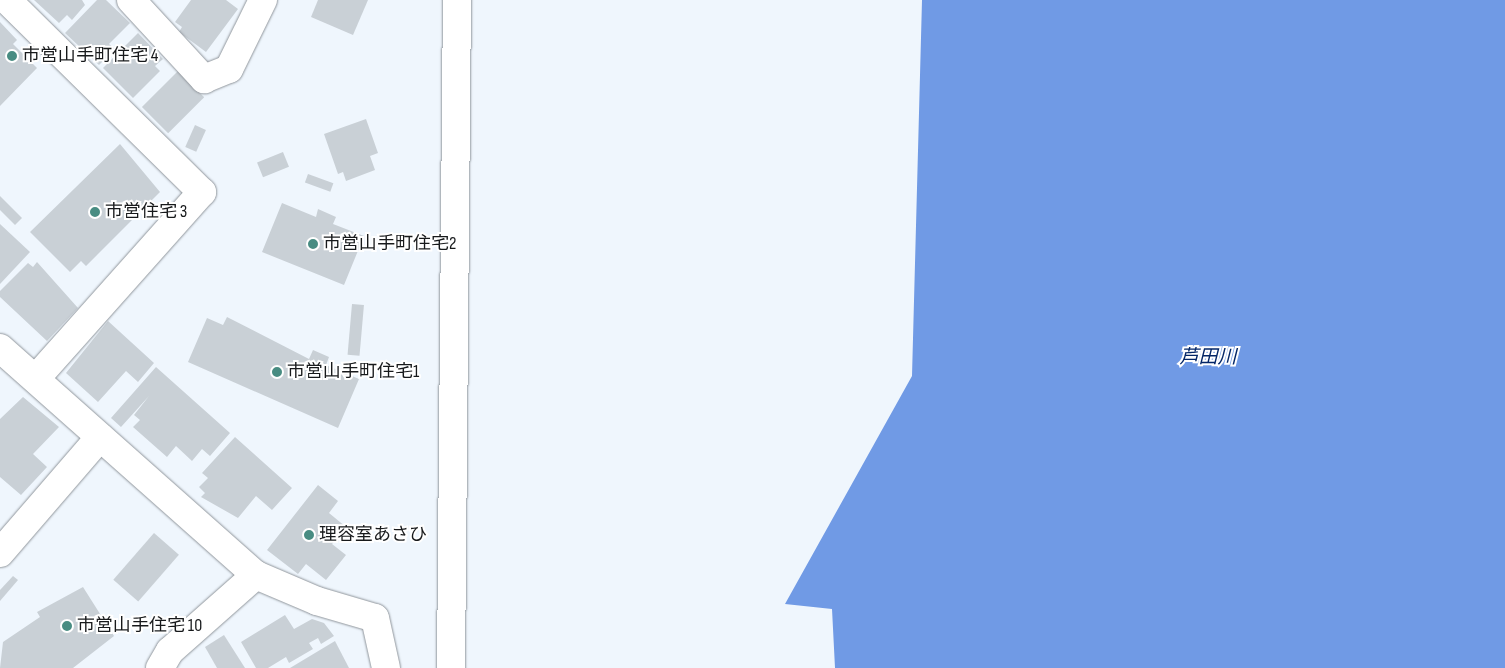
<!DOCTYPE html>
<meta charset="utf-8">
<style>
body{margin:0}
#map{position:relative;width:1505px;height:668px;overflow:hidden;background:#eff6fd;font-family:"Sofia Sans Condensed","Noto Sans JP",sans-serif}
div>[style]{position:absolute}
.water>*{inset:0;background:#709ae5}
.building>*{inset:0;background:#c9d0d6;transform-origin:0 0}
.roads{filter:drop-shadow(0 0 1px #90969c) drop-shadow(0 0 1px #90969c)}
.minor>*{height:28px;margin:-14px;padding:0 14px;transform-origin:14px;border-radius:14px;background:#fff}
.tertiary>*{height:28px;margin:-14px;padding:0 14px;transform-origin:14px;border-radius:14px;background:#fff}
.dots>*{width:14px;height:14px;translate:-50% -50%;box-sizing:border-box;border:2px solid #fff;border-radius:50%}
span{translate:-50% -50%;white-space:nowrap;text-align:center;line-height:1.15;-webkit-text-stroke:4px #fff;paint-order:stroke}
.poi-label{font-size:18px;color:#17191b}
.left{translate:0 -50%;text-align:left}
.water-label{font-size:19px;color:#032667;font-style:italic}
</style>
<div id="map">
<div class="water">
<i style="clip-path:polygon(922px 0,1505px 0,1505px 668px,835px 668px,832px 609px,785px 604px,912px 376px)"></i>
</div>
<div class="building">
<i style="clip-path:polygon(34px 0,82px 0,85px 5px,72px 20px,67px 15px,59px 23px)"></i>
<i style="clip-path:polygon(97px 0,106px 0,130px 23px,109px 44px,115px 49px,99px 65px,65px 33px)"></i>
<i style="clip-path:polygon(191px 0,226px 0,238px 9px,206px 52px,179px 32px,182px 27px,175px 22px)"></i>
<i style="clip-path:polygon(318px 0,368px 0,353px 35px,311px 17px)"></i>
<i style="clip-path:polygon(0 22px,17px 40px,13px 44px,37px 68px,0 106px)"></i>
<i style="clip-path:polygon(138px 33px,163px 59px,155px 66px,160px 71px,133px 98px,103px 68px)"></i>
<i style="left:178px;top:71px;width:37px;height:51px;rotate:45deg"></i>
<i style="clip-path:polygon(366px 119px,378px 153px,370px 156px,375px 170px,346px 181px,343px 172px,338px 174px,324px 134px)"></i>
<i style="left:195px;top:125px;width:12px;height:24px;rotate:24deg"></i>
<i style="clip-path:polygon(120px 144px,160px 192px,86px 266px,81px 261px,70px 272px,30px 232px)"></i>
<i style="left:283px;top:152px;width:16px;height:28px;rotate:68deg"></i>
<i style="left:308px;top:174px;width:27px;height:9px;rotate:20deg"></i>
<i style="clip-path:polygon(0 196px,22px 218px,15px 225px,0 210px)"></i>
<i style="clip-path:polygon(282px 203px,316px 217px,318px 209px,336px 217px,333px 224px,364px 236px,344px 285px,262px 252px)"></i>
<i style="clip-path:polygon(0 224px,30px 252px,0 284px)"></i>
<i style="clip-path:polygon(37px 262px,78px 308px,47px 341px,0 297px,0 291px,28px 263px,33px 267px)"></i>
<i style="left:352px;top:304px;width:12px;height:51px;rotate:5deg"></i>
<i style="clip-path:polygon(227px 317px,309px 359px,313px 350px,329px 357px,326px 365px,359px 379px,338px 428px,188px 362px,207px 318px,223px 325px)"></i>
<i style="clip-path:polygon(108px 321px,154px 363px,138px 382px,126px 371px,98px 402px,66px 373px)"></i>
<i style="clip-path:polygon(156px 367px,230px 433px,210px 456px,202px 449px,192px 461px,176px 446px,167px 457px,133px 427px,140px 420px,134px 415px,149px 396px,121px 427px,111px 418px)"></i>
<i style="clip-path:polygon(23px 397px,59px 427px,33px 454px,47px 467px,21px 495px,0 477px,0 419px)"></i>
<i style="clip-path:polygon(235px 437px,292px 488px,272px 510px,256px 496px,238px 518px,201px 497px,205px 493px,199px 487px,208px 478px,202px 473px)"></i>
<i style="clip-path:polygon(318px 485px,338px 501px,329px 513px,346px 527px,332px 544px,346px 555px,326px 580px,306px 564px,298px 574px,267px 550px)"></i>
<i style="left:154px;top:533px;width:33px;height:62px;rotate:41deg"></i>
<i style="clip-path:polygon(13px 576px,18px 580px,0 601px,0 590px)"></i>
<i style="clip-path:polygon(83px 587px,114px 636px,73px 668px,0 668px,3px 642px,40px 617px,37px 612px)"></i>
<i style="clip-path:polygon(285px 615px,294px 629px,312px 619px,324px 623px,334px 636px,321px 644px,318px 638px,309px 643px,313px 649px,289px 663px,286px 657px,268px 668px,256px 668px,241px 642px)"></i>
<i style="clip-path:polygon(224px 635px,245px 668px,217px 668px,205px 647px)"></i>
<i style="clip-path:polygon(335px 641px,349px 668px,290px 668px)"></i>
</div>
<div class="roads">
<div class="minor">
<i style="left:7px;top:0;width:274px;rotate:44.6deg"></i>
<i style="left:202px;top:192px;width:249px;rotate:131.7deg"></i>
<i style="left:131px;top:0;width:108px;rotate:47.3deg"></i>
<i style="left:204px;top:79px;width:27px;rotate:-22deg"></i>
<i style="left:229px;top:69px;width:77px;rotate:-63.8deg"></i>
<i style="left:0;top:348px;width:342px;rotate:41.6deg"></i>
<i style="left:256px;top:575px;width:66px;rotate:23.1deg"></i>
<i style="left:317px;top:601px;width:60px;rotate:16.3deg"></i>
<i style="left:375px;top:618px;width:51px;rotate:77.6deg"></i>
<i style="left:0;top:553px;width:153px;rotate:-49.2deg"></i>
<i style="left:160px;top:668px;width:20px;rotate:-60deg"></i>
<i style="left:170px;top:651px;width:115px;rotate:-41.5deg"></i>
</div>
<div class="tertiary">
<i style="left:451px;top:668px;width:668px;rotate:-89.49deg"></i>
</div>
</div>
<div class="dots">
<i style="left:12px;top:56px;background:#488c82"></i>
<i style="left:95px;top:212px;background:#488c82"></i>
<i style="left:313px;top:244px;background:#488c82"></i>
<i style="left:277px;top:372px;background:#488c82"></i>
<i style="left:309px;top:535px;background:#488c82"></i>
<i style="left:67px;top:626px;background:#488c82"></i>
</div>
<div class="poi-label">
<span class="left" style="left:22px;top:56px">市営山手町住宅 4</span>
<span class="left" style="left:105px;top:212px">市営住宅 3</span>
<span class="left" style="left:323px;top:244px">市営山手町住宅2</span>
<span class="left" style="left:287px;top:372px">市営山手町住宅1</span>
<span class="left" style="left:319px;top:535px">理容室あさひ</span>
<span class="left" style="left:77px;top:626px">市営山手住宅 10</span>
</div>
<div class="water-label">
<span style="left:1208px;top:358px">芦田川</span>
</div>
</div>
